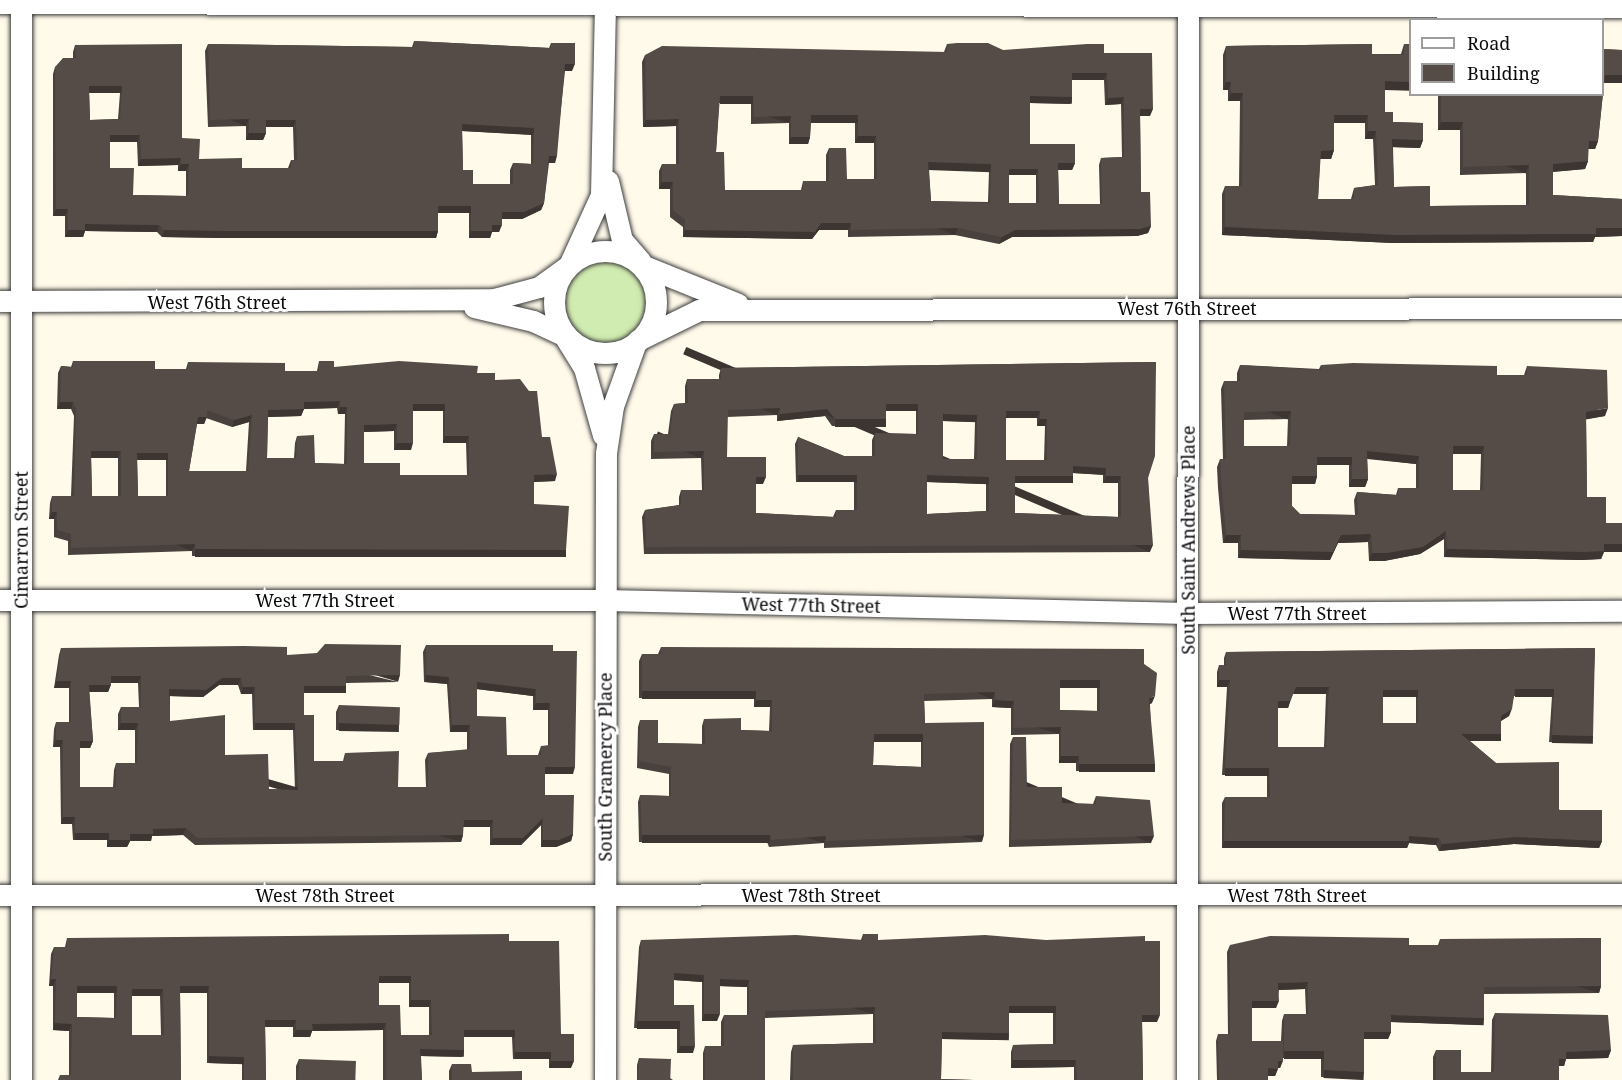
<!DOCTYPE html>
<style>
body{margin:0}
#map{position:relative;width:1622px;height:1080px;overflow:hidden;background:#fffaea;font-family:"Noto Serif",serif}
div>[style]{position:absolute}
.green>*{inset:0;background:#d1ecb0}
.round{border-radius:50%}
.roads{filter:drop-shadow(0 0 2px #3e3e3e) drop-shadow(0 0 2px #3e3e3e)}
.minor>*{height:21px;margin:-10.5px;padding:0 10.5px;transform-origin:10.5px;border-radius:10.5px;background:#fff}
.minor>.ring{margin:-10.5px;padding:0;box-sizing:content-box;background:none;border:21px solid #fff;border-radius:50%}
.wall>*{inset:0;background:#49413d}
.shaded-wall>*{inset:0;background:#3c3532;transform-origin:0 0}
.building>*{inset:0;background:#554c47;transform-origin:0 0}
span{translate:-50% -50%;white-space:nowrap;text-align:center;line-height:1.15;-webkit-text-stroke:6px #fff;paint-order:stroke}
.street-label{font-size:18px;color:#0b0b0b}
.legend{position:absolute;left:1409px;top:18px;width:195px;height:78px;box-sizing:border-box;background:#fff;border:2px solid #9d9d9d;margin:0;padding:8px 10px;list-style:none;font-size:18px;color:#0b0b0b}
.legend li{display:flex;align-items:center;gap:12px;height:30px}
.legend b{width:30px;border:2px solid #9d9d9d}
</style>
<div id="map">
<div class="green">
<i class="round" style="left:558px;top:255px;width:94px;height:94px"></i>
</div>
<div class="roads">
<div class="minor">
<i style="left:21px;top:0;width:1080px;rotate:90deg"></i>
<i style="left:0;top:3px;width:1622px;rotate:0.14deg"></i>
<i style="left:608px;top:181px;width:61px;rotate:76.7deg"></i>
<i style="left:622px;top:240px;width:28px;rotate:49deg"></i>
<i class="ring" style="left:554px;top:251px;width:81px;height:81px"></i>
<i style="left:569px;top:265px;width:77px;rotate:-65.4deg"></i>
<i style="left:601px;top:195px;width:195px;rotate:-88.8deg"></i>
<i style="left:644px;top:266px;width:101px;rotate:22deg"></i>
<i style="left:0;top:301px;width:494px;rotate:-0.2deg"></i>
<i style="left:494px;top:299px;width:47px;rotate:-14.9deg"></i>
<i style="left:539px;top:287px;width:34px;rotate:-36deg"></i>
<i style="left:474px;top:307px;width:61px;rotate:13.3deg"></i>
<i style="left:533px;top:321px;width:35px;rotate:25deg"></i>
<i style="left:566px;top:339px;width:34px;rotate:58deg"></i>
<i style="left:584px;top:368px;width:70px;rotate:74.2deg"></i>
<i style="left:638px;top:340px;width:68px;rotate:-26.2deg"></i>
<i style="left:699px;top:310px;width:923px;rotate:-0.12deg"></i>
<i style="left:0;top:600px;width:605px"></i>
<i style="left:605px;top:600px;width:583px;rotate:1.28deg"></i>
<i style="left:1188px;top:613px;width:434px;rotate:-0.3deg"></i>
<i style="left:0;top:895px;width:1622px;rotate:-0.04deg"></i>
<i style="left:605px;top:1080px;width:627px;rotate:-89.91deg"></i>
<i style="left:606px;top:453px;width:48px;rotate:-81.5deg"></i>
<i style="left:613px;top:406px;width:68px;rotate:-70.2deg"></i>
<i style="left:1187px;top:1080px;width:1080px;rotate:-89.95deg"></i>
</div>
</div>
<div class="wall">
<i style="clip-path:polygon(evenodd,414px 41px,549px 48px,551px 43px,572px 71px,565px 71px,555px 163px,549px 163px,544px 203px,541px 210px,522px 219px,502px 219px,499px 232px,492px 232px,490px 238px,469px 238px,469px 213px,438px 213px,438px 231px,436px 238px,223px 238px,162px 237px,157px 232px,85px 231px,83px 237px,65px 237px,65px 216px,53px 216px,53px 74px,55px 67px,73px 58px,73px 52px,75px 45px,182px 138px,199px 159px,242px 168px,288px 168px,291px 160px,294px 160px,293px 127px,266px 127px,266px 133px,263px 140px,246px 140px,246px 126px,208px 127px,205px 51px,208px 44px,412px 47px,414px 41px,89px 93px,120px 93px,118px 119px,90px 120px,89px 93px,414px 41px,462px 131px,531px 135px,531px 164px,513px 163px,510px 170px,510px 184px,473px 184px,463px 170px,462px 131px,414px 41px,110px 142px,137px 142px,138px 166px,178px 165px,178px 171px,186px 171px,186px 196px,133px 195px,110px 168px,110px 142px)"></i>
<i style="clip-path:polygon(evenodd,947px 44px,1003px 50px,1104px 53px,1150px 116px,1140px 116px,1141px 192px,1151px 226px,1148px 233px,1137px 236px,1012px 237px,999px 244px,955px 235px,848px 237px,848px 230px,819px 230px,812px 239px,683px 237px,683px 227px,670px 217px,670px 189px,659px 189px,659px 171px,662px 164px,676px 164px,676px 126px,643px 127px,642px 62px,645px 55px,944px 52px,947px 44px,1072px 80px,1104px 80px,1105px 105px,1121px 104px,1122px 157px,1101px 158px,1099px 165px,1100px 204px,1059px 204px,1058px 170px,1072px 170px,1075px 163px,1030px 144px,1030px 103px,1070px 104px,1072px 80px,947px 44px,719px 103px,751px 103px,751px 124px,789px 123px,789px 144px,808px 144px,810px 137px,811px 122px,855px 122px,855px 143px,874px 143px,874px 179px,847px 179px,829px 148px,826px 155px,826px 181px,803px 181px,801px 190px,725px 190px,716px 152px,719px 103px,947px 44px,929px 169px,989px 171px,988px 202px,931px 201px,929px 169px,947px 44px,1009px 175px,1036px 175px,1036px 203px,1009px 203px,1009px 175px)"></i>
<i style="clip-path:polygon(evenodd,1372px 44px,1372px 54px,1401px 54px,1404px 44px,1410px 44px,1410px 90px,1385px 89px,1385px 112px,1393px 112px,1393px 122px,1423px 123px,1423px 140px,1420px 148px,1393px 147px,1394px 187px,1430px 186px,1430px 206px,1526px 205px,1526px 173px,1460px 175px,1460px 130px,1438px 130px,1438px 94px,1602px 94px,1602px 49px,1622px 50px,1622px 83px,1604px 83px,1598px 141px,1595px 149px,1588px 149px,1588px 161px,1585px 169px,1553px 172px,1553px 195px,1622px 199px,1622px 236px,1595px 237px,1593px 242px,1393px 243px,1222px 235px,1222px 194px,1225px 186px,1239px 186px,1240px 101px,1228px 101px,1228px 90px,1223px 90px,1223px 55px,1226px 46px,1372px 44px,1334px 123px,1365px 123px,1365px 139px,1373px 139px,1375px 185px,1354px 188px,1351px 199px,1318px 199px,1320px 159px,1331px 159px,1334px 150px,1334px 123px)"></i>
<i style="clip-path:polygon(evenodd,73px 361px,155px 369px,186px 369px,188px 362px,285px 371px,317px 371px,319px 361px,334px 367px,477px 373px,495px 380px,542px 437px,555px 481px,534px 482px,534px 504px,566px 550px,564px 557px,192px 556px,192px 551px,68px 555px,68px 541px,54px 537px,54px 519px,49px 519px,50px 503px,52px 496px,71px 496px,74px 416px,71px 409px,57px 409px,58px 373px,61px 366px,71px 367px,73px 361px,337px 408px,338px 414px,345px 414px,344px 464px,315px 463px,297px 436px,295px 443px,294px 458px,267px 458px,268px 417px,301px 416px,304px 409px,337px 408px,73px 361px,413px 411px,443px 411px,443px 443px,466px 443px,467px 475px,400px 475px,364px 463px,364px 432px,394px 431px,394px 450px,411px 450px,413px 411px,73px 361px,206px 418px,232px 427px,249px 422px,246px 471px,189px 471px,197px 424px,204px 424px,206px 418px,73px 361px,91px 458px,118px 458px,118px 496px,92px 496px,91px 458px,73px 361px,137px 460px,166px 460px,166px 496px,138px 496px,137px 460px)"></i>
<i style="clip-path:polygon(evenodd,1156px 362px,1148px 478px,1150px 552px,644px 554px,642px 517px,645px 510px,679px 505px,679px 497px,681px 490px,702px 490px,701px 458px,651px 459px,651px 441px,654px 434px,668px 434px,671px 411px,674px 404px,685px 403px,685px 386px,687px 379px,719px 379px,719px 375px,721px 368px,1156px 362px,886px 411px,916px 411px,916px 434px,875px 433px,872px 440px,872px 456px,844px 456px,798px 437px,795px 444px,796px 482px,854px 482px,854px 510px,836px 510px,833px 517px,756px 513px,756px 484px,763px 484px,727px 457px,727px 417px,777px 415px,777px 421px,825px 416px,832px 426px,884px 426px,886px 411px,1156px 362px,1006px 418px,1037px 418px,1037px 426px,1045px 426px,1044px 460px,1006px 460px,1006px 418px,1156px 362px,943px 421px,975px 422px,974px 459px,943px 459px,943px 421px,1156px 362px,1073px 473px,1103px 475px,1103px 483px,1118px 483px,1118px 517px,1015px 513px,1015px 483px,1071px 483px,1073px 476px,1073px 473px,1156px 362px,927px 482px,986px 484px,986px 511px,927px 514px,927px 482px)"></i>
<i style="clip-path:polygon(evenodd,1240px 365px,1319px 369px,1321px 365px,1497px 375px,1524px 375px,1527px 366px,1605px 416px,1586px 419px,1587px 497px,1606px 523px,1622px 552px,1604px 552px,1601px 559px,1581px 560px,1444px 557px,1444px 539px,1420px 554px,1384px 561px,1369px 561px,1368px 542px,1338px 543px,1330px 560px,1238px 558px,1238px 543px,1223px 543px,1218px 488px,1217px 467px,1220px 459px,1223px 459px,1221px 389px,1224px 381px,1237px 381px,1237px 373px,1240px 365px,1288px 419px,1287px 446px,1244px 446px,1244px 420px,1288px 419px,1240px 365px,1453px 454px,1481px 454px,1480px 490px,1453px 490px,1453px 454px,1240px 365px,1367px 459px,1416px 464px,1416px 488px,1398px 488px,1396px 495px,1357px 492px,1354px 500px,1355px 515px,1300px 514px,1292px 506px,1292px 484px,1315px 484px,1317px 476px,1317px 465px,1349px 465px,1349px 487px,1365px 487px,1368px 479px,1367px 459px)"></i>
<i style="clip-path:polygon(evenodd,426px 645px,553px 651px,573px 774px,545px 774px,545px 795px,573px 834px,571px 841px,556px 847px,541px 847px,541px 825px,521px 845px,490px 845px,490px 827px,463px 827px,463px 835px,461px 842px,195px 845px,183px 835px,152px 836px,151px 841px,130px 841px,127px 847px,107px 847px,107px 840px,73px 840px,72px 824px,61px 824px,60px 747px,53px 747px,54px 729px,56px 722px,69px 722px,69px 688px,54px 688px,59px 655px,61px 648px,287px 655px,398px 682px,346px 683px,343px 693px,304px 693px,304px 715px,314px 761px,343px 761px,345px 753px,398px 787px,426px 787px,425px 760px,428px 753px,467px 750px,467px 732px,450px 732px,447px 684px,424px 682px,423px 652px,426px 645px,111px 683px,138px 683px,139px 707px,121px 707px,118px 714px,118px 730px,135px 730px,135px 763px,116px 763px,114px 770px,113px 787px,80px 787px,80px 748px,90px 748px,93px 741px,89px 692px,108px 692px,111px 683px,426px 645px,219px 685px,238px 685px,241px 694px,252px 694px,253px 730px,293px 730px,295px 790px,269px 789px,225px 755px,170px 721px,170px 696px,203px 697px,219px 685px,426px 645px,477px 689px,533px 696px,533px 710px,548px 710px,548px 746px,541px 746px,538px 755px,507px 755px,477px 716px,477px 689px)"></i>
<i style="clip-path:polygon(evenodd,661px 647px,1144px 664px,1152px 703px,1150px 704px,1152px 771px,1076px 771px,1076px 763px,1059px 763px,1059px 734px,1011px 735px,1011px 708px,992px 707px,992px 699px,924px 701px,925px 723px,982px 842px,824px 848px,824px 843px,769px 847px,767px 842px,639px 842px,638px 802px,640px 795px,669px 796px,669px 774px,637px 768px,638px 727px,640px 720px,658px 743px,702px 744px,702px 726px,704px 719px,741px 730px,769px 731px,770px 707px,754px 707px,754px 698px,639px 698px,639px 661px,642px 654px,658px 654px,661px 647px,1060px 687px,1097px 687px,1097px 711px,1060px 710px,1060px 687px,661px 647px,874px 741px,921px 741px,921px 767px,873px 765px,874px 741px)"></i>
<i style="clip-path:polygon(evenodd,1595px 648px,1591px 743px,1549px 742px,1552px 696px,1514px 696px,1509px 716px,1501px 721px,1501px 734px,1499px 741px,1470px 741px,1496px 763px,1602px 841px,1599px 848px,1514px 844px,1439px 851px,1436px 845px,1409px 843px,1407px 848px,1222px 848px,1222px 803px,1225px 797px,1267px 797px,1267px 775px,1222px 775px,1227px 687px,1217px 687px,1217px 672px,1219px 665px,1224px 665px,1224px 658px,1226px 652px,1595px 648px,1293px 694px,1326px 694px,1324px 747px,1278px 747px,1278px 708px,1288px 708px,1293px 694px,1595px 648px,1383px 697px,1416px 697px,1416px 723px,1383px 723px,1383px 697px)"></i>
<i style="clip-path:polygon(339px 705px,397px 731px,336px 730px,336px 712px)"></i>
<i style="clip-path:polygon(1013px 737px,1027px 787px,1062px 803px,1093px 804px,1096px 796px,1151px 843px,1009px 847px,1010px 744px)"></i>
<i style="clip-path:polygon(863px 934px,878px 940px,1046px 940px,1145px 941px,1157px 1022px,1142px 1022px,1143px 1080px,1074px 1080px,1074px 1067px,1011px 1068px,1011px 1052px,1013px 1045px,1053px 1044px,1053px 1013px,1009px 1013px,1009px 1033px,1006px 1040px,942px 1039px,941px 1079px,974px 1080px,790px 1080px,791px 1052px,793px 1045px,873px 1043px,873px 1014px,765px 1018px,765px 1080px,703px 1080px,703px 1053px,705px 1046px,721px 1046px,721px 1022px,724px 1015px,747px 1015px,747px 987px,720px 986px,717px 1021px,702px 1021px,702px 982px,674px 980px,674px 1005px,693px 1053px,677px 1053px,677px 1028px,634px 1028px,639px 947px,641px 940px,861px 940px)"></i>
<i style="clip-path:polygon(evenodd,67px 938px,509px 941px,561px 1034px,571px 1068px,549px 1068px,549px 1059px,513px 1059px,512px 1037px,464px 1037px,462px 1057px,421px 1056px,422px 1080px,383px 1080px,383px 1030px,312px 1031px,310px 1037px,293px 1037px,293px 1027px,265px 1027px,266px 1080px,242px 1080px,242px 1064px,207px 1063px,207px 993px,180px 993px,181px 1080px,58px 1080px,60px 1075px,69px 1075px,69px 1031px,53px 1030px,53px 986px,49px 986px,51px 954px,54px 947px,65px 947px,67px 938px,379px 983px,409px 983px,409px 1007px,429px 1007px,429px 1035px,401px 1035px,379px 1005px,379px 983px,67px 938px,77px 993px,114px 993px,114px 1018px,77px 1017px,77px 993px,67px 938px,132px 996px,160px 996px,161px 1035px,132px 1035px,132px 996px)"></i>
<i style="clip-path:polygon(evenodd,1440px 939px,1601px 986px,1599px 993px,1484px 994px,1484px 1018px,1482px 1025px,1391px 1022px,1391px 1032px,1388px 1039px,1364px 1039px,1364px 1072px,1361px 1079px,1321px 1077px,1321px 1058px,1283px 1058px,1280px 1068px,1278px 1068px,1275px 1076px,1268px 1076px,1268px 1080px,1217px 1080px,1216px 1041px,1218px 1034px,1228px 1034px,1227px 952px,1230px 945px,1438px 945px,1440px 939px,1305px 989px,1306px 1014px,1284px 1014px,1282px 1021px,1281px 1041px,1252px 1041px,1252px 1008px,1276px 1008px,1279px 990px,1305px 989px)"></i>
<i style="clip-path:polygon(1495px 1013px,1611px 1050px,1608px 1058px,1566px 1059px,1564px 1066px,1559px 1066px,1559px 1080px,1433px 1080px,1433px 1057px,1436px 1050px,1461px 1072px,1491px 1072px,1492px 1020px)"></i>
<i style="clip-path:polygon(639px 1058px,673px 1080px,637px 1080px,637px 1065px)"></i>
<i style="clip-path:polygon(299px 1059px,356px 1080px,296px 1080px,296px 1066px)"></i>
<i style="clip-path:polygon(452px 1064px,472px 1072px,522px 1080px,449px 1080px,449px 1071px)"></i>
</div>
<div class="shaded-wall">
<i style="clip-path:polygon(565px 64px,575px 64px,572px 71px,563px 71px)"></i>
<i style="clip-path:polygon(1072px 73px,1107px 73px,1104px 80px,1069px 80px)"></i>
<i style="clip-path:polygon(1605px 75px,1622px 75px,1622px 83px,1602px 83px)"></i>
<i style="left:1385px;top:81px;width:25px;height:9px;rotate:2deg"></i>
<i style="clip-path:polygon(1226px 82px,1231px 82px,1228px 90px,1223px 90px)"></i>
<i style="left:89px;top:86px;width:33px;height:7px"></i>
<i style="clip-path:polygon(1231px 93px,1243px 93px,1240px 101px,1228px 101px)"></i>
<i style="left:720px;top:96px;width:33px;height:8px"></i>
<i style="left:1030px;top:96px;width:42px;height:7px;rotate:1deg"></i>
<i style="clip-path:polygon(1124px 97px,1121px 104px,1105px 105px,1108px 98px)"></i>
<i style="clip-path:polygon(1140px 109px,1153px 109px,1150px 116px,1137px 116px)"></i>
<i style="left:811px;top:115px;width:47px;height:8px"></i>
<i style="clip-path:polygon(1334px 115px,1368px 115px,1365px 123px,1331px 123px)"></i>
<i style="left:791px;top:116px;width:7px;height:37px;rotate:106deg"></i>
<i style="left:249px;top:119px;width:8px;height:39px;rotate:113deg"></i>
<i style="clip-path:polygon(679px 119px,676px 126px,643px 127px,646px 120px)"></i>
<i style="clip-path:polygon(266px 120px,296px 120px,293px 127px,263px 127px)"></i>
<i style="clip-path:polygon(1441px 122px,1463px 122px,1460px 130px,1438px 130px)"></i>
<i style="left:462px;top:124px;width:72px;height:7px;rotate:3deg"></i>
<i style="clip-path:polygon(1368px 131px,1376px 131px,1373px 139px,1365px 139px)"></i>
<i style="clip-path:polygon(249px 133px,266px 133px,263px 140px,246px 140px)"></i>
<i style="clip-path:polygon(110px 135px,140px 135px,137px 142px,108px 142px)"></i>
<i style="clip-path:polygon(858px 136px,876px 136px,874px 143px,855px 143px)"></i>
<i style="clip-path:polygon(791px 137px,810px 137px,808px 144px,789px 144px)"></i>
<i style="clip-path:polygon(1392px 139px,1423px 140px,1420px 148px,1389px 147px)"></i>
<i style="clip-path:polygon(1589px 141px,1598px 141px,1595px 149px,1586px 149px)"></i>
<i style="clip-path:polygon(1334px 150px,1331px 159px,1318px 159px,1321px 151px)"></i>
<i style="clip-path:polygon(549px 156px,557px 156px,555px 163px,547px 163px)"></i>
<i style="clip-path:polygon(181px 158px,178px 165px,138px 166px,141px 159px)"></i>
<i style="clip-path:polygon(1588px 161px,1585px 169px,1550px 172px,1553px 164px)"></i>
<i style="left:928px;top:162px;width:63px;height:8px;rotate:2deg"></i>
<i style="clip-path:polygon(1058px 163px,1075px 163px,1072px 170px,1055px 170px)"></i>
<i style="clip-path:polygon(181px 164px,189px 164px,186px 171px,178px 171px)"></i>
<i style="left:1529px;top:165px;width:9px;height:66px;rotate:111deg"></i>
<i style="clip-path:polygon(1009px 169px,1038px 169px,1036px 175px,1006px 175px)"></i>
<i style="clip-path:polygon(662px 182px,673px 182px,670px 189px,659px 189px)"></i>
<i style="clip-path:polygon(544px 203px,541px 210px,522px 219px,499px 219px,502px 212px)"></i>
<i style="left:438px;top:206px;width:33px;height:7px"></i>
<i style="clip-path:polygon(56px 209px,68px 209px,65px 216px,53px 216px)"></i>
<i style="clip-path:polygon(821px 223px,851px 223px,848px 230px,819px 230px,812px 239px,683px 237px,685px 230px)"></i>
<i style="clip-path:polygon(85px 224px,159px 225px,157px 232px,85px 231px,83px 237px,65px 237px,68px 230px)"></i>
<i style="clip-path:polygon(492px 225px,502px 225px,499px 232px,492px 232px,490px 238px,469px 238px,471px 231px)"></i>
<i style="clip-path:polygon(1151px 226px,1148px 233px,1137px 236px,1012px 237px,999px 244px,1002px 237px,1015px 230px)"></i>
<i style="clip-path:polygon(1225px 227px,1622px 228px,1622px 236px,1595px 237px,1593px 242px,1393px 243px,1222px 235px)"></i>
<i style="left:958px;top:228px;width:8px;height:107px;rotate:113deg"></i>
<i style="clip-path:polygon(164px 230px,438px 231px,436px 238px,223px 238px,162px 237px)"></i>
<i style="clip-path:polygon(340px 401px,337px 408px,301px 409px,304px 402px)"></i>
<i style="clip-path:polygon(60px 402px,73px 402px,71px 409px,57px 409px)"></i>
<i style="left:413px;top:404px;width:32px;height:7px"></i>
<i style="left:886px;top:404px;width:32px;height:7px"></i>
<i style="clip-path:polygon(340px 407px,347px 407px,345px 414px,338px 414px)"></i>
<i style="left:780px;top:408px;width:8px;height:52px;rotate:113deg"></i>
<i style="clip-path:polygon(1608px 408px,1605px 416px,1583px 420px,1586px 412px)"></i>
<i style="clip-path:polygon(304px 409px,301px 416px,266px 417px,268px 410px)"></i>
<i style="clip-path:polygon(827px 409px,825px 416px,777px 421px,780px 414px)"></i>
<i style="clip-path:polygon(1006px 411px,1040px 411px,1037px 418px,1003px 418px)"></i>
<i style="left:1291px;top:411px;width:9px;height:47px;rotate:111deg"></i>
<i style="left:943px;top:414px;width:34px;height:7px;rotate:2deg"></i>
<i style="clip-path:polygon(252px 415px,249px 422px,232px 427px,234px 420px)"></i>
<i style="clip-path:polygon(198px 417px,207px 417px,204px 424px,196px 424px)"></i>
<i style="left:835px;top:419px;width:51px;height:8px"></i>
<i style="clip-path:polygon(1040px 419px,1047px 419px,1045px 426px,1037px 426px)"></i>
<i style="clip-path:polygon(397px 424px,394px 431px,361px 432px,364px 425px)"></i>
<i style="clip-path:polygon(445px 436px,469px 436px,466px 443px,443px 443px)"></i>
<i style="clip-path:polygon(397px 443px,413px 443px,411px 450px,394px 450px)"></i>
<i style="clip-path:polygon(1453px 446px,1484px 446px,1481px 454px,1450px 454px)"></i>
<i style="clip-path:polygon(91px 451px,121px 451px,118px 458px,88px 458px)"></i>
<i style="left:704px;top:451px;width:8px;height:50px;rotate:113deg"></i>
<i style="clip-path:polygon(1367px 451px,1419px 456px,1416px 464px,1364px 458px)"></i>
<i style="left:137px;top:453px;width:31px;height:7px"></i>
<i style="left:1317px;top:457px;width:35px;height:8px"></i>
<i style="left:1073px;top:466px;width:33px;height:7px;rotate:3deg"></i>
<i style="clip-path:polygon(557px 474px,555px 481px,531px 482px,534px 475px)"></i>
<i style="left:798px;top:475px;width:59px;height:7px"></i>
<i style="left:927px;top:475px;width:62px;height:7px;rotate:2deg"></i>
<i style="left:1015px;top:476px;width:58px;height:7px"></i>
<i style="clip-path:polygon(1106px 476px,1121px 476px,1118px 483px,1103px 483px)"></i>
<i style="clip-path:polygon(1292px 476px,1317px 476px,1315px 484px,1289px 484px)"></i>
<i style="clip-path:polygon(756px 477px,766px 477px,763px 484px,754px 484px)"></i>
<i style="clip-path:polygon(1352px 479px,1368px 479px,1365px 487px,1349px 487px)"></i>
<i style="clip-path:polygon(52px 512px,57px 512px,54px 519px,49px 519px)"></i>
<i style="clip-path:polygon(1446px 531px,1444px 539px,1420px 554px,1384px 561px,1369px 561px,1372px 553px)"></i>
<i style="clip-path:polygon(1371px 534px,1368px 542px,1338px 543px,1330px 560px,1238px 558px,1241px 550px,1341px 535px)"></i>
<i style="clip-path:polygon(1226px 535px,1241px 535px,1238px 543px,1223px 543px)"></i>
<i style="left:195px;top:544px;width:8px;height:124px;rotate:113deg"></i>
<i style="clip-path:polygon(1604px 544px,1622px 544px,1622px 552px,1604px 552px,1601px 559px,1581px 560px,1444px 557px,1447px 549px)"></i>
<i style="left:1153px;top:545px;width:8px;height:507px;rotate:113deg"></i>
<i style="left:195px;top:549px;width:371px;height:8px"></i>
<i style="left:400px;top:675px;width:7px;height:54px;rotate:106deg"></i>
<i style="left:426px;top:675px;width:23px;height:7px;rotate:5deg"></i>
<i style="clip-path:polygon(111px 676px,141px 676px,138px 683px,108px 683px)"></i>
<i style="clip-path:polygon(222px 678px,241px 678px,238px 685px,219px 685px,203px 697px,167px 696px,169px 689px)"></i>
<i style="left:1060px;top:680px;width:40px;height:8px"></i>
<i style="clip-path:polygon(1219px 680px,1230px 680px,1227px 687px,1217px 687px)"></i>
<i style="clip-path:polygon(57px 681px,71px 681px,69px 688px,54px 688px)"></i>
<i style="left:477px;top:682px;width:59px;height:7px;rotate:7deg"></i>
<i style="clip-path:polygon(89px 685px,111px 685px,108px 692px,86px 692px)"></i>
<i style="left:304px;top:686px;width:42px;height:7px"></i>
<i style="clip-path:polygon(243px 687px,255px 687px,252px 694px,241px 694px)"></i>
<i style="clip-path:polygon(1296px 687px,1329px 687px,1326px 694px,1293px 694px)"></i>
<i style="left:1515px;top:689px;width:39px;height:8px"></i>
<i style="left:1383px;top:690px;width:35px;height:7px"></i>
<i style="left:642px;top:691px;width:114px;height:8px"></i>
<i style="left:995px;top:692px;width:8px;height:71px;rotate:113deg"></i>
<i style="clip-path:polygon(1155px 696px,1152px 703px,1147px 705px,1149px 698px)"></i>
<i style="clip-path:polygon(756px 700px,772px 700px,770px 707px,754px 707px)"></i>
<i style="clip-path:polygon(995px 700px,1014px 701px,1011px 708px,992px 707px)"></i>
<i style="clip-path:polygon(1278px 701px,1290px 701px,1288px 708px,1275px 708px)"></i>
<i style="clip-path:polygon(536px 703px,550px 703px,548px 710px,533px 710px)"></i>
<i style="clip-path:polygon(1512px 709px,1509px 716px,1499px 722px,1501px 716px)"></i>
<i style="clip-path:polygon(121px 723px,138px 723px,135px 730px,118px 730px)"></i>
<i style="left:255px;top:723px;width:40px;height:7px"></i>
<i style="left:339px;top:723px;width:60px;height:8px;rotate:1deg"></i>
<i style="clip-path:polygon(452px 725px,470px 725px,467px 732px,450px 732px)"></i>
<i style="left:1061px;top:727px;width:7px;height:48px;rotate:106deg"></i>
<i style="left:874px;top:734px;width:49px;height:8px"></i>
<i style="left:1461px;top:734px;width:40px;height:7px"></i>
<i style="left:1552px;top:735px;width:41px;height:8px;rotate:1deg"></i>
<i style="clip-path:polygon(56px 740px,63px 740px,60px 747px,53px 747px)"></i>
<i style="clip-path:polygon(80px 741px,93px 741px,90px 748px,78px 748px)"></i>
<i style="clip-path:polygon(1061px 756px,1079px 756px,1076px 763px,1059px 763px)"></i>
<i style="left:1079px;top:764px;width:76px;height:8px"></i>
<i style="clip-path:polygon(545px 767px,575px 767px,573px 774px,542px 774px)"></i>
<i style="left:1225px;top:768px;width:44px;height:8px"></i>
<i style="clip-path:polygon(63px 817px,75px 817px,72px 824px,61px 824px)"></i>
<i style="clip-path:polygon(543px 818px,541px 825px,521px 845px,490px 845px,493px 838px)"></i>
<i style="clip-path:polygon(464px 820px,493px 820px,490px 827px,461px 827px)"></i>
<i style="clip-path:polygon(186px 828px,183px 835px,152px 836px,151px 841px,130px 841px,127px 847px,107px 847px,109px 840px,130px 834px,153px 829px)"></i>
<i style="left:75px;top:833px;width:34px;height:7px"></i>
<i style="clip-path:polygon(573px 834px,571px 841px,556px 847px,541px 847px,543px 840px)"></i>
<i style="left:463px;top:835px;width:7px;height:266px;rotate:106deg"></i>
<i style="left:642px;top:835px;width:128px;height:8px"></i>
<i style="left:984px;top:835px;width:7px;height:158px;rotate:106deg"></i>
<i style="left:826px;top:836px;width:7px;height:55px;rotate:106deg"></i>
<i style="left:1154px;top:836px;width:8px;height:143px;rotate:113deg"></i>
<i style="clip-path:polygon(1409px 836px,1439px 838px,1436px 845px,1409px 843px,1407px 848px,1222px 848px,1224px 841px)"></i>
<i style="clip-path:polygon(1516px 837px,1602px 841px,1599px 848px,1514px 844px,1439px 851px,1442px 844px)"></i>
<i style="left:674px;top:973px;width:30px;height:7px;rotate:4deg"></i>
<i style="left:379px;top:976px;width:32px;height:7px"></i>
<i style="clip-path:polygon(51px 979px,56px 979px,53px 986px,49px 986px)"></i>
<i style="clip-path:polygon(720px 979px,749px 980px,747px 987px,717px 986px)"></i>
<i style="clip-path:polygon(1308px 982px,1305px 989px,1276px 990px,1278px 983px)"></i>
<i style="left:77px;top:986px;width:40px;height:7px"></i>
<i style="clip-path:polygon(180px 986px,209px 986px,207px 993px,177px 993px)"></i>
<i style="left:1601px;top:986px;width:7px;height:117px;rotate:106deg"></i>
<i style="clip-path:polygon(132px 989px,163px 989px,160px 996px,129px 996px)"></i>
<i style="clip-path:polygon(411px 1000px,431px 1000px,429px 1007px,409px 1007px)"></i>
<i style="clip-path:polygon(1252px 1001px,1279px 1001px,1276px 1008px,1249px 1008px)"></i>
<i style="left:1009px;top:1006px;width:47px;height:7px"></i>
<i style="left:875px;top:1007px;width:7px;height:110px;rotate:106deg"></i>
<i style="clip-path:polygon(704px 1014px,720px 1014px,717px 1021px,702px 1021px)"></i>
<i style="clip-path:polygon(1142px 1015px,1160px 1015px,1157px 1022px,1139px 1022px)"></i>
<i style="left:1391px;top:1015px;width:93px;height:7px;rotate:2deg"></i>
<i style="clip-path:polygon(265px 1020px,296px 1020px,293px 1027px,263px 1027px)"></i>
<i style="left:637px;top:1021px;width:43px;height:8px"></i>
<i style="clip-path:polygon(55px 1023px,72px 1024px,69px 1031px,53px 1030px)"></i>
<i style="clip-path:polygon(386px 1023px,383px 1030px,312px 1031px,310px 1037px,293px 1037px,296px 1030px,312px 1024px)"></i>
<i style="left:464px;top:1030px;width:51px;height:7px"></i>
<i style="left:942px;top:1032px;width:67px;height:7px;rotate:1deg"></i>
<i style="clip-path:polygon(1364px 1032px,1391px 1032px,1388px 1039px,1361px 1039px)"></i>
<i style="clip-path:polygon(680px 1046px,695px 1046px,693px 1053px,677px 1053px)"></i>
<i style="left:420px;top:1049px;width:44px;height:7px;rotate:1deg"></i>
<i style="clip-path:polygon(1611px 1050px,1608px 1058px,1566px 1059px,1564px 1066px,1557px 1066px,1559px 1059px,1566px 1052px)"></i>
<i style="left:1284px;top:1051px;width:40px;height:8px"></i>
<i style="left:515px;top:1052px;width:36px;height:7px"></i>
<i style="left:209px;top:1056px;width:35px;height:7px;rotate:2deg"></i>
<i style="clip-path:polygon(1013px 1060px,1076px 1060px,1074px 1067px,1011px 1068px)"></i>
<i style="clip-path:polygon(551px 1061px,574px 1061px,571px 1068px,549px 1068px)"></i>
<i style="clip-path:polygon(1278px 1061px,1283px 1061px,1280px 1068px,1275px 1068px)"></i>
<i style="clip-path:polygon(1268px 1068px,1278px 1069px,1275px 1076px,1266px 1076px)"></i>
<i style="left:1324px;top:1070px;width:40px;height:8px;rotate:3deg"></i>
</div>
<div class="building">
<i style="clip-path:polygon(evenodd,414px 41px,551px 48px,551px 43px,575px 43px,575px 64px,565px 64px,557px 156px,549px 156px,544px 203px,524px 212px,502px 212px,502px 225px,492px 225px,492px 231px,471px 231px,471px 206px,438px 206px,438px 231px,225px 231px,164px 230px,159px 225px,85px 224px,85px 230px,68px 230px,68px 209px,56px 209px,55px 67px,63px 58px,76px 58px,75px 45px,182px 44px,182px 138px,200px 139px,199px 159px,242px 158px,242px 168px,291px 168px,291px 160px,297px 160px,296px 120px,266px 120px,266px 133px,249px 133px,249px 119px,210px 120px,208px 44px,414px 47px,414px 41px,89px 86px,122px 86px,120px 119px,90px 120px,89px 86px,414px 41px,462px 124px,534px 128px,533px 164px,513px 163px,513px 184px,473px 184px,473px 170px,463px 170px,462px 124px,414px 41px,110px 135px,140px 135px,141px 159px,181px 158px,181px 164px,189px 164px,188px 196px,133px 195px,134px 168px,110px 168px,110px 135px)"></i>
<i style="clip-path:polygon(evenodd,957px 43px,988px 43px,1003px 50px,1087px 44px,1104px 44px,1104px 53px,1152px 53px,1153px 109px,1140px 109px,1141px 192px,1150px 192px,1151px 226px,1140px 229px,1015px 230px,1002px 237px,958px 228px,851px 230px,851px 223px,821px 223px,815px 232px,685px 230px,685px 220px,673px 210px,673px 182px,662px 182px,662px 164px,679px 164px,679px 119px,646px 120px,645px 55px,662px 46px,947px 52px,947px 44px,957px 43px,1072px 73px,1107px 73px,1108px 98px,1124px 97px,1124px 157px,1101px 158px,1102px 204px,1059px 204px,1058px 163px,1075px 163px,1075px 144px,1030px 144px,1030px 96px,1072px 97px,1072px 73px,957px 43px,720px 96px,753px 96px,754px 117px,791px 116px,791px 137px,810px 137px,811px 115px,858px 115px,858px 136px,876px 136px,877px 179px,847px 179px,846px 148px,829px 148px,829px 181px,803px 181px,803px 190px,725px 190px,724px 152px,716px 152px,720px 96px,957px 43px,928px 162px,991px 164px,990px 203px,931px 201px,928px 162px,957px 43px,1009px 169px,1038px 169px,1039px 203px,1009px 203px,1009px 169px)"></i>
<i style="clip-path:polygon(evenodd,1372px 44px,1372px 54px,1404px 55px,1404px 44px,1410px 44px,1410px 82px,1385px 81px,1385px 112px,1393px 112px,1393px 122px,1423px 123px,1423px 140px,1392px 139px,1394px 187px,1430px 186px,1430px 206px,1529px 205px,1529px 165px,1463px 167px,1463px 122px,1441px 122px,1441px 94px,1602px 94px,1602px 49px,1622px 50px,1622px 75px,1605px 75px,1598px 141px,1589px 141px,1588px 161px,1553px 164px,1553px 195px,1622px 199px,1622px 228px,1596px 228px,1596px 234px,1396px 235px,1225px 227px,1225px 186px,1242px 186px,1243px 93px,1231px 93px,1231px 82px,1226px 82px,1226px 46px,1372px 44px,1334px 115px,1368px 115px,1368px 131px,1376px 131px,1378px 185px,1354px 188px,1354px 199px,1318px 199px,1321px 151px,1334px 150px,1334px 115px)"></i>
<i style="clip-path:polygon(evenodd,73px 361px,155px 361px,155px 369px,188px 369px,188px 362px,285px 363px,285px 371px,319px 371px,319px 361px,334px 361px,334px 367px,399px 361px,478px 366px,477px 373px,495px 373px,495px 380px,520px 379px,529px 391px,537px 391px,542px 437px,550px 437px,557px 474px,534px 475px,534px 504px,569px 506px,566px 550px,195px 549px,195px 544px,71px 548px,71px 534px,57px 530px,57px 512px,52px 512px,52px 496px,74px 496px,76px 409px,73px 402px,60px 402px,61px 366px,73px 367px,73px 361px,340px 401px,340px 407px,347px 407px,347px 464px,315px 463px,314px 435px,297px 436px,296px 458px,267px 458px,268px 410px,304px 409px,304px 402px,340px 401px,73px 361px,413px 404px,445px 404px,445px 436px,469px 436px,469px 475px,400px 475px,400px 463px,364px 463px,364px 425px,397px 424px,397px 443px,413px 443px,413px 404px,73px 361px,207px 410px,234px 420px,252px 415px,248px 471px,189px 471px,198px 417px,207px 417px,207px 410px,73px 361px,91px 451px,121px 451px,121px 496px,92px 496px,91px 451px,73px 361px,137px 453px,168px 453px,168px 496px,138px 496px,137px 453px)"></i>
<i style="clip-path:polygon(evenodd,1156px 362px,1155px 456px,1148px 478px,1153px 545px,646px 547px,645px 510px,681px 505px,681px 490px,704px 490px,704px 451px,654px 452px,654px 434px,670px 434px,674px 404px,688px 403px,687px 379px,721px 379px,721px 368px,1156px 362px,886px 404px,918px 404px,918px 434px,875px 433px,875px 456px,844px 456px,798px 437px,798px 475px,857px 475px,857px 510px,836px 510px,836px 517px,756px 513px,756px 477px,766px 477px,766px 457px,727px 457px,728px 410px,780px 408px,780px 414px,827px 409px,835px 419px,886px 419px,886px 404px,1156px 362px,1006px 411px,1040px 411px,1040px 419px,1047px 419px,1047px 460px,1006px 460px,1006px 411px,1156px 362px,943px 414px,977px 415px,977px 459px,943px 459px,943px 414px,1156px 362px,1073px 466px,1106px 468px,1106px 476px,1121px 476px,1121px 517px,1015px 513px,1015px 476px,1073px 476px,1073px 466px,1156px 362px,927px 475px,989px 477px,989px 511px,927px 514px,927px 475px)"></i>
<i style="clip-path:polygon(evenodd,1353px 363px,1497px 366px,1497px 375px,1527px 375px,1527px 366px,1607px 370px,1608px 408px,1586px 412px,1587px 497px,1606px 497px,1606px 523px,1622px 523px,1622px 544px,1604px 544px,1604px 551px,1584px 552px,1447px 549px,1446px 531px,1423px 547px,1387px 553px,1372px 553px,1371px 534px,1341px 535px,1333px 552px,1241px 550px,1241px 535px,1226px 535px,1221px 480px,1220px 459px,1226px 459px,1224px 381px,1240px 381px,1240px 365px,1321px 370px,1321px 365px,1353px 363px,1291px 411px,1290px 446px,1244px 446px,1244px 412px,1291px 411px,1353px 363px,1453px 446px,1484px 446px,1483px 490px,1453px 490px,1453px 446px,1353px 363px,1367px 451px,1419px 456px,1419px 488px,1398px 488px,1398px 495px,1357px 492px,1358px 515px,1300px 514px,1292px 506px,1292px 476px,1317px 476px,1317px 457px,1352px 457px,1352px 479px,1368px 479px,1367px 451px)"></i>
<i style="clip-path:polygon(evenodd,325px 644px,401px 645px,400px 675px,346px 676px,346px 686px,304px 686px,304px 715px,314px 715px,314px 761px,345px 761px,345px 753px,399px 751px,398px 787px,428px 787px,428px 753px,470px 749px,470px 725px,452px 725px,449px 677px,426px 675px,426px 645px,553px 645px,553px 651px,577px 651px,575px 767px,545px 767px,545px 795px,574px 795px,573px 834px,559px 840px,543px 840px,543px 818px,523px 838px,493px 838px,493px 820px,464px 820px,463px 835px,197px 838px,186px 828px,153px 829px,153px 834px,130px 834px,130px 840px,109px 840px,109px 833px,75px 833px,75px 817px,63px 817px,63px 740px,56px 740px,56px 722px,71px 722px,71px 681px,57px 681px,61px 648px,243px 646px,287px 647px,287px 655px,317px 653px,325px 644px,111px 676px,141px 676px,141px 707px,121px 707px,121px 723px,138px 723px,137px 763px,116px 763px,116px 787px,80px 787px,80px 741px,93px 741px,89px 685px,111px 685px,111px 676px,325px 644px,222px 678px,241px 678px,243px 687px,255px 687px,255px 723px,295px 723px,298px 790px,269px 789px,268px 754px,225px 755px,225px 715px,170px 721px,169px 689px,206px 690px,222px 678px,325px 644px,477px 682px,536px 689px,536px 703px,550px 703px,550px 745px,541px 746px,541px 755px,507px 755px,506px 717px,477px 716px,477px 682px)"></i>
<i style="clip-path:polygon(evenodd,661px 647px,1144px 649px,1144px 664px,1157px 673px,1155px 696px,1149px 698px,1155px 764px,1079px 764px,1079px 756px,1061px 756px,1061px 727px,1013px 728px,1014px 701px,995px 700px,995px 692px,924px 694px,925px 723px,984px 722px,984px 835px,826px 841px,826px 836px,771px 840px,770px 835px,642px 835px,640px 795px,671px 796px,671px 767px,639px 761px,640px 720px,658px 720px,658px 743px,705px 744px,704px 719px,741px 718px,741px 730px,772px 731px,772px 700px,756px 700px,756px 691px,642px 691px,642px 654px,661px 654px,661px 647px,1060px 680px,1100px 680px,1100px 711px,1060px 710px,1060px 680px,661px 647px,874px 734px,923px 734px,923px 767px,873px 765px,874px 734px)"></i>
<i style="clip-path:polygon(evenodd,1595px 648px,1593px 736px,1552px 735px,1554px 689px,1515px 689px,1512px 709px,1501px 716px,1501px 734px,1461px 734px,1496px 763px,1559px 762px,1559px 810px,1602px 810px,1602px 841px,1516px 837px,1442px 844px,1439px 838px,1409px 836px,1409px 841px,1224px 841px,1225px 797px,1270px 797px,1269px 768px,1225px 768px,1230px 680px,1219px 680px,1219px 665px,1226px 665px,1226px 652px,1595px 648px,1296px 687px,1329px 687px,1326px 747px,1278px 747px,1278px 701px,1290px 701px,1296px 687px,1595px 648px,1383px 690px,1418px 690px,1418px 723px,1383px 723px,1383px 690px)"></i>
<i style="left:339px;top:705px;width:61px;height:18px;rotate:2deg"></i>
<i style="clip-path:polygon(1013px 737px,1026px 737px,1027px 787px,1062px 787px,1062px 803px,1096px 804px,1096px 796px,1150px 800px,1154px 836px,1011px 840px)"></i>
<i style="clip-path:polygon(evenodd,509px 934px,509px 941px,559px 941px,561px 1034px,574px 1034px,574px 1061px,551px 1061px,551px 1052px,515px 1052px,515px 1030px,464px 1030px,464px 1050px,420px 1049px,422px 1080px,386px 1080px,386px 1023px,312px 1024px,313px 1030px,296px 1030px,296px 1020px,265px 1020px,266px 1080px,244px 1080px,244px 1057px,209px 1056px,209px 986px,180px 986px,181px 1080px,60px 1080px,60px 1075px,71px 1075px,72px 1024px,55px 1023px,56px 979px,51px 979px,54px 947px,67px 947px,67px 938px,509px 934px,379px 976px,411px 976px,411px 1000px,431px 1000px,432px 1035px,401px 1035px,400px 1005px,379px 1005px,379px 976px,509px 934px,77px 986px,117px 986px,116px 1018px,77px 1017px,77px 986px,509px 934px,132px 989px,163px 989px,164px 1035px,132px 1035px,132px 989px)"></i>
<i style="clip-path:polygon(863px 934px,878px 934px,878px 940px,985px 935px,1046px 940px,1145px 936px,1145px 941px,1160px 941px,1160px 1015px,1142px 1015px,1143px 1080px,1077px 1080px,1076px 1060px,1013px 1060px,1013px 1045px,1056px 1044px,1056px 1006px,1009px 1006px,1009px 1033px,942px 1032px,941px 1079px,974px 1080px,793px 1080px,793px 1045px,876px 1043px,875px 1007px,765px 1011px,765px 1080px,705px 1080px,705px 1046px,724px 1046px,724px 1015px,749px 1015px,749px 980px,720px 979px,720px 1014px,704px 1014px,704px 975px,674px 973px,674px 1005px,694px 1005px,695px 1046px,680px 1046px,680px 1021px,637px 1021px,641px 940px,796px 935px,863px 940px)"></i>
<i style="clip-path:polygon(1270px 936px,1409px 938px,1409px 945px,1440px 945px,1440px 939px,1601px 938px,1601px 986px,1484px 987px,1484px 1018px,1391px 1015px,1391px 1032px,1364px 1032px,1364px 1072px,1324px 1070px,1324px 1051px,1284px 1051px,1284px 1014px,1308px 1014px,1308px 982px,1278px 983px,1279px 1001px,1252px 1001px,1252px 1041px,1283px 1041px,1283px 1061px,1278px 1061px,1278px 1069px,1268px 1068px,1268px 1080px,1219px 1080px,1218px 1034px,1230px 1034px,1230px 945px)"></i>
<i style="clip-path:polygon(1495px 1013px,1608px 1015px,1611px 1050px,1566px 1052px,1566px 1059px,1559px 1059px,1559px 1080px,1436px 1080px,1436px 1050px,1461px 1050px,1461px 1072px,1494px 1072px)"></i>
<i style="left:639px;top:1058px;width:32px;height:22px;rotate:2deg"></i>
<i style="left:299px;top:1059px;width:57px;height:21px;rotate:2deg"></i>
<i style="clip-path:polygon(452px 1064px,471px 1064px,472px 1072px,522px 1071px,522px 1080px,452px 1080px)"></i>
</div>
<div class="street-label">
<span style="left:217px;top:302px">West 76th Street</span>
<span style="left:1187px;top:308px">West 76th Street</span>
<span style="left:21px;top:540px;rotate:-90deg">Cimarron Street</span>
<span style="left:1188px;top:540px;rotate:-90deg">South Saint Andrews Place</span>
<span style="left:325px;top:600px">West 77th Street</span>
<span style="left:811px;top:605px;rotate:1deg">West 77th Street</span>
<span style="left:1297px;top:613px">West 77th Street</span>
<span style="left:605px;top:767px;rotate:-90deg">South Gramercy Place</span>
<span style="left:325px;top:895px">West 78th Street</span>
<span style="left:811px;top:895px">West 78th Street</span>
<span style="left:1297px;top:895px">West 78th Street</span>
</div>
<ul class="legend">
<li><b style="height:8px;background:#fff"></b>Road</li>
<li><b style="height:16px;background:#554c47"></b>Building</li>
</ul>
</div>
